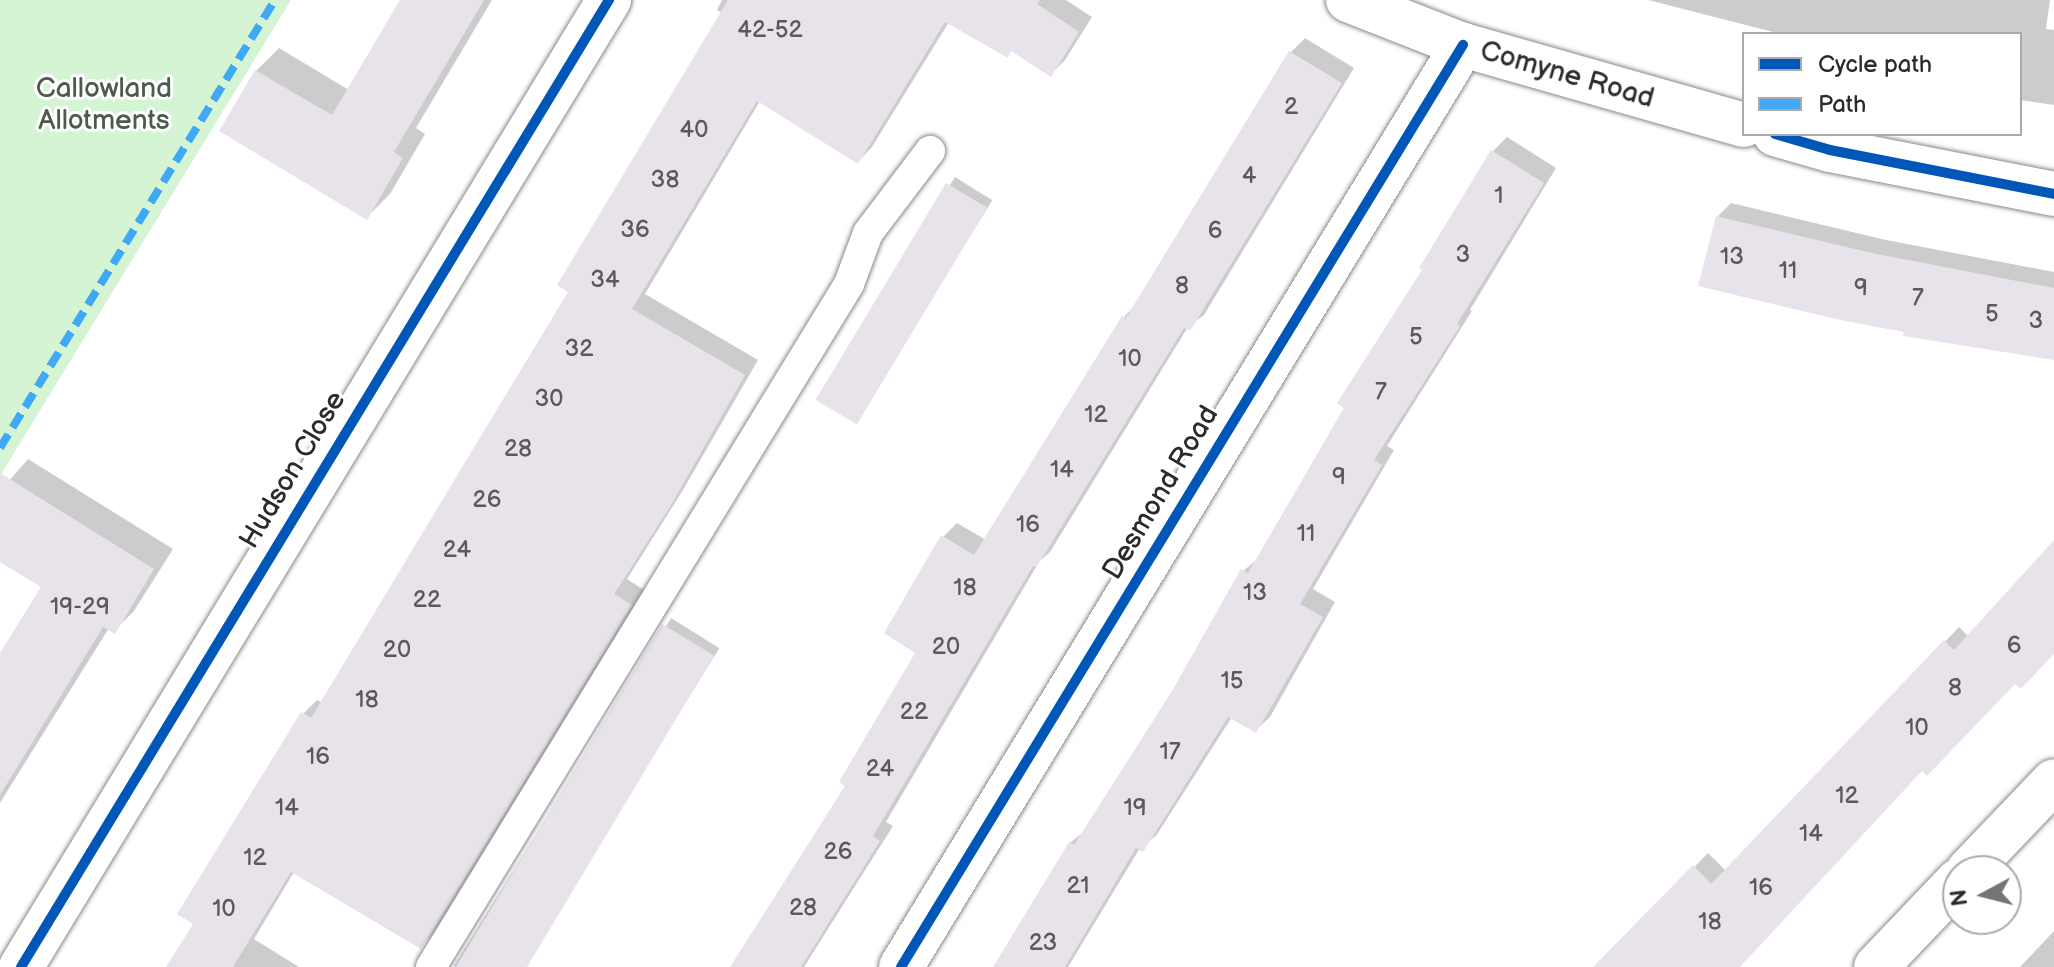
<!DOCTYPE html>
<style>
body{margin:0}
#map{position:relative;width:2054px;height:967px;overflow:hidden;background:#fff;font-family:"Balsamiq Sans",sans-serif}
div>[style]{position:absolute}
.green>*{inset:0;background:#d4f4d4}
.shadow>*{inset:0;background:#0003;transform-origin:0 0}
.building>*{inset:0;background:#e8e2eb;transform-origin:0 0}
.roads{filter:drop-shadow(0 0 2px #8a8a8a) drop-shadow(0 0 2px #8a8a8a)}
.lane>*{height:30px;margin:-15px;padding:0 15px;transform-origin:15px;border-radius:15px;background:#fff}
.street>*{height:44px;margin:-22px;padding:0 22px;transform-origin:22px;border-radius:22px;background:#fff}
.quiet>*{height:8px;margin-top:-4px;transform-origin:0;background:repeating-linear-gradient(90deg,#3fa9f5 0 16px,transparent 0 24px)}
.cycleway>*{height:10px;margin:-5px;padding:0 5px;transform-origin:5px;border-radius:5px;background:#0057b8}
span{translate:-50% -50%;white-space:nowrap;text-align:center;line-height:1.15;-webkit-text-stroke:6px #fff;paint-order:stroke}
.number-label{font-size:24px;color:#5a595b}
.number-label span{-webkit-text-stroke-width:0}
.street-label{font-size:28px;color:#2b2b2b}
.park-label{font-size:28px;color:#4c5b4c}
.legend{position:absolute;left:1742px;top:32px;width:280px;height:104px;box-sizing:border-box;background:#fff;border:2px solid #aaa;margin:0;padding:10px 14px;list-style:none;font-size:24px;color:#2b2b2b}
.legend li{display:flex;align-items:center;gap:16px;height:40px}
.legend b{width:40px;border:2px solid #aaa}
.north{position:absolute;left:1942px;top:855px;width:80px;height:80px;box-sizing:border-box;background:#fff;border:2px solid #aaa;border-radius:50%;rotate:263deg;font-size:22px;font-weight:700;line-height:32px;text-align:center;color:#2b2b2b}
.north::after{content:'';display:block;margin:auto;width:28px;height:36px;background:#757575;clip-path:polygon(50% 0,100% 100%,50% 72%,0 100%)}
</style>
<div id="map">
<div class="green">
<i style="clip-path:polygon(0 0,291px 0,0 476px)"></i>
</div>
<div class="shadow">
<i style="clip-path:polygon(402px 0,492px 0,416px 128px,425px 134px,390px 194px,367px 217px,256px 71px,279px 48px,349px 90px)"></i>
<i style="clip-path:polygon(722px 0,1066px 0,1092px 17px,1065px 60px,1051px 74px,1013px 50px,1007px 55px,949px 22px,872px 147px,858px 162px,760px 101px,645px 294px,758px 360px,683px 490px,627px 579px,644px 590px,435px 932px,421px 946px,294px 872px,254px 939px,299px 967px,169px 967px,195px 923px,303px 714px,317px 700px,323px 703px,571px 291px,722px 13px,717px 10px)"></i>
<i style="clip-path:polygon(1648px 0,2050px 0,2046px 29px,2054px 30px,2054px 105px,2020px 100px,2020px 34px,1781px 34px)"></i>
<i style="clip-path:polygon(1305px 38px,1354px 68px,1204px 315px,1188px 327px,1050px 552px,1039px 562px,886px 822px,893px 826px,804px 967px,732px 967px,848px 785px,918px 652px,943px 537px,957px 523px,986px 540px,1124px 317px,1137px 303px,1291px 52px)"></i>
<i style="clip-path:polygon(1507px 137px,1556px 168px,1470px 310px,1472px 311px,1387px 446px,1394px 450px,1313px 589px,1335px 602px,1270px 717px,1256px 730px,1232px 717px,1156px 836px,1140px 848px,1068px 967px,995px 967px,1070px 843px,1086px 830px,1174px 692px,1243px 571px,1259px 558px,1493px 151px)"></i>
<i style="left:955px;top:177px;width:44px;height:260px;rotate:32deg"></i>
<i style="clip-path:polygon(1731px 203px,1886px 240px,2054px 272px,2054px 358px,1906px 330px,1717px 217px)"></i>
<i style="clip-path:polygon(28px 459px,173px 549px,134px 611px,114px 631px,109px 628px,0 803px,0 657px,43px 587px,0 560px,0 491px)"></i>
<i style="clip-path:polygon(2054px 544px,2054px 652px,2016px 682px,1923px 769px,1737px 967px,1608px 967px,1602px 961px,1708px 853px,1726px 871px,1959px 627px,1969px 637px)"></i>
<i style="left:671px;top:618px;width:57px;height:410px;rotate:32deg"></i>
<i style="clip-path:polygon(2054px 931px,2054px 967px,2020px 967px)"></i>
</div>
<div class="building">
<i style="clip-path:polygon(400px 0,484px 0,394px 152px,403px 158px,367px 220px,219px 131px,255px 70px,332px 115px)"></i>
<i style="clip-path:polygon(728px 0,1040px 0,1037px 4px,1079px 32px,1051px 77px,1011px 51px,1008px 58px,945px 22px,858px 164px,757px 101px,632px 309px,745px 375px,670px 507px,614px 594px,632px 605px,421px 949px,291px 872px,233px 967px,166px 967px,193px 924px,177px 914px,301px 712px,311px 718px,470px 454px,568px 292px,557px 285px)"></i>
<i style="clip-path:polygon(1289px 51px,1342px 83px,1190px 331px,1184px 328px,1036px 568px,1033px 566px,873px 836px,880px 841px,801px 967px,730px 967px,845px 786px,839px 782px,915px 653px,884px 633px,941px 535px,974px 555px,1122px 316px,1126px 318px)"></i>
<i style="clip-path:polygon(1491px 150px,1544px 183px,1457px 324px,1460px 326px,1374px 460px,1382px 465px,1300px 604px,1323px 617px,1256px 733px,1228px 717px,1143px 852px,1136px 848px,1065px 967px,993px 967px,1069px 842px,1074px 845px,1172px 691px,1241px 569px,1248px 573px,1344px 408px,1337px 403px,1422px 270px,1419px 268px)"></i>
<i style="left:946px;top:183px;width:48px;height:253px;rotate:31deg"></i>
<i style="clip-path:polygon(1716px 216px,1872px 253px,2054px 288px,2054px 360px,1903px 336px,1904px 332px,1840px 320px,1698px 286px)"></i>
<i style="clip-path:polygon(0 473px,154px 569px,115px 634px,103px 627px,0 795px,0 653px,41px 587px,0 562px)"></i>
<i style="clip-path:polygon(2054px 540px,2054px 654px,2021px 689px,2015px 684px,1927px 776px,1922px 771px,1740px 967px,1593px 967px,1693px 865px,1711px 884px,1944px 640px,1954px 650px)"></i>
<i style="left:662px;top:624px;width:61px;height:402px;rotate:31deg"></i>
</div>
<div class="roads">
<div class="lane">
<i style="left:431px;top:967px;width:801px;rotate:-58.53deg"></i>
<i style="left:849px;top:284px;width:54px;rotate:-69.6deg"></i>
<i style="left:868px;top:233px;width:103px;rotate:-52.9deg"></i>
</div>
<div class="street">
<i style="left:1348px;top:0;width:123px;rotate:21.4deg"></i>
<i style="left:1463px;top:45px;width:292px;rotate:15.9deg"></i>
<i style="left:1775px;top:134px;width:57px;rotate:16.2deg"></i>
<i style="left:1830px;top:150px;width:228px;rotate:11.1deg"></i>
<i style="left:1968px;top:871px;width:124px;rotate:-46.3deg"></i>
<i style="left:21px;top:967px;width:1132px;rotate:-58.7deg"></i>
<i style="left:901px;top:967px;width:1080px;rotate:-58.64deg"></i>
<i style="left:1876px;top:967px;width:119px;rotate:-46.4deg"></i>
</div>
</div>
<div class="quiet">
<i style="left:0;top:448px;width:526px;rotate:-58.46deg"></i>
</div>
<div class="cycleway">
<i style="left:1775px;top:134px;width:57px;rotate:16.2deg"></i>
<i style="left:1830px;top:150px;width:228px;rotate:11.1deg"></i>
<i style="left:21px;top:967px;width:1132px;rotate:-58.7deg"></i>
<i style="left:901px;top:967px;width:1080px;rotate:-58.64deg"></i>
</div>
<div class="number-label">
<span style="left:770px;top:30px">42-52</span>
<span style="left:1291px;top:107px">2</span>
<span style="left:694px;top:130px">40</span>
<span style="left:1249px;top:176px">4</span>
<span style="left:665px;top:180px">38</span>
<span style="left:1499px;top:196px">1</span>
<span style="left:635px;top:230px">36</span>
<span style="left:1215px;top:231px">6</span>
<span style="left:1463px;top:255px">3</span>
<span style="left:1732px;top:257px">13</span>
<span style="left:1788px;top:271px">11</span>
<span style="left:605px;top:280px">34</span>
<span style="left:1182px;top:286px">8</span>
<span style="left:1861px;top:288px">9</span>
<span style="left:1918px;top:298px">7</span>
<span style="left:1992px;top:314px">5</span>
<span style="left:2036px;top:321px">3</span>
<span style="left:1416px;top:337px">5</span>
<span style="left:579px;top:349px">32</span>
<span style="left:1130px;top:359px">10</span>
<span style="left:1381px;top:392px">7</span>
<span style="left:549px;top:399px">30</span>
<span style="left:1096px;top:415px">12</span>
<span style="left:518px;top:449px">28</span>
<span style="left:1062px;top:470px">14</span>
<span style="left:1339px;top:477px">9</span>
<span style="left:487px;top:500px">26</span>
<span style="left:1028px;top:525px">16</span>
<span style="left:1306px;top:534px">11</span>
<span style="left:457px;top:550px">24</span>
<span style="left:965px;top:588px">18</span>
<span style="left:1255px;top:593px">13</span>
<span style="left:427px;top:600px">22</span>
<span style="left:80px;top:607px">19-29</span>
<span style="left:2014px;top:646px">6</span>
<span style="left:946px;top:647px">20</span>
<span style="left:397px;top:650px">20</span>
<span style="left:1232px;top:681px">15</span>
<span style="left:1955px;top:688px">8</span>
<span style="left:367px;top:700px">18</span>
<span style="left:914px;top:712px">22</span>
<span style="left:1917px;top:728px">10</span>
<span style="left:1170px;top:752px">17</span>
<span style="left:318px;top:757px">16</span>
<span style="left:880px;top:769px">24</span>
<span style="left:1847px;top:796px">12</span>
<span style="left:287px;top:808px">14</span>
<span style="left:1135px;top:808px">19</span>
<span style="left:1811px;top:834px">14</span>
<span style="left:838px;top:852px">26</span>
<span style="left:255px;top:858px">12</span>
<span style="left:1078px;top:886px">21</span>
<span style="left:1761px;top:888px">16</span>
<span style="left:803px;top:908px">28</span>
<span style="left:224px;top:909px">10</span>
<span style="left:1710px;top:922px">18</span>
<span style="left:1043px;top:943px">23</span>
</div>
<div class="street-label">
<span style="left:1567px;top:75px;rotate:16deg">Comyne Road</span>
<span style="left:293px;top:470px;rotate:-59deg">Hudson Close</span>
<span style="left:1161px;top:493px;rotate:-59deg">Desmond Road</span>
</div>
<div class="park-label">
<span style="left:104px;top:105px">Callowland<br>Allotments</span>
</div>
<ul class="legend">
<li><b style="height:10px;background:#0057b8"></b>Cycle path</li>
<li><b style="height:10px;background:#3fa9f5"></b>Path</li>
</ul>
<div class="north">N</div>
</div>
